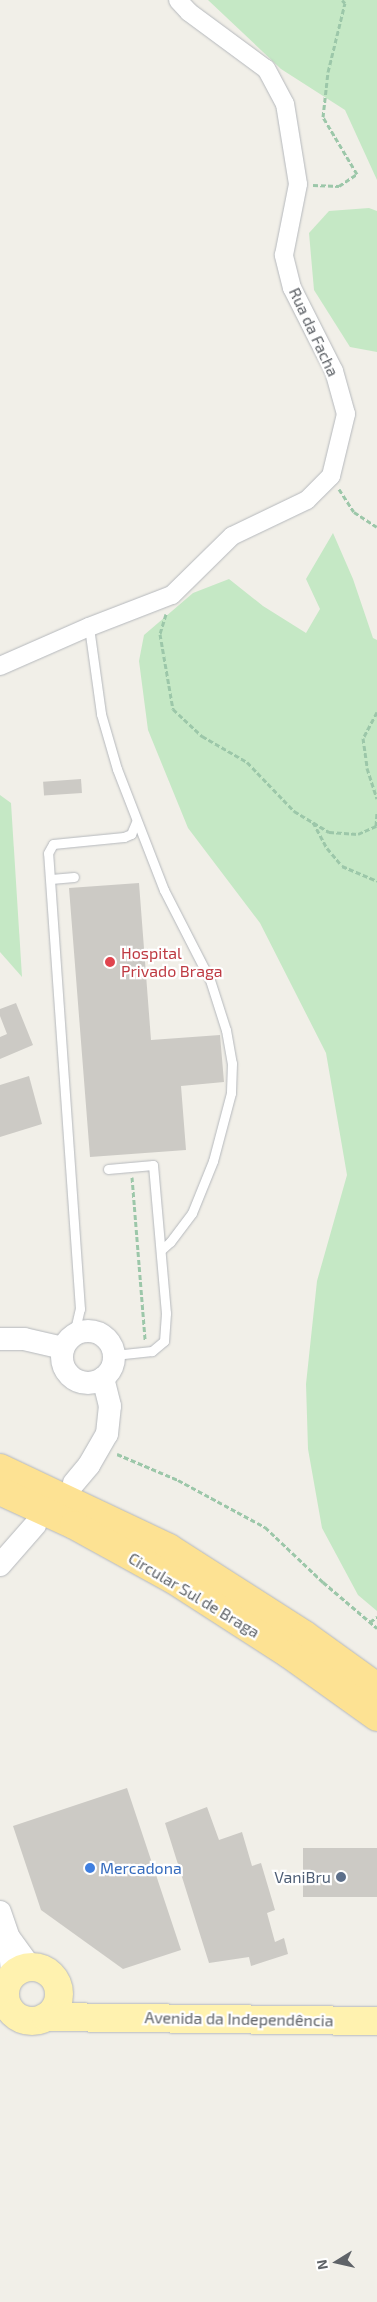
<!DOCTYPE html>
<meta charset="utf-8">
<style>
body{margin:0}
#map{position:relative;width:377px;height:2302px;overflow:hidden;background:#f1efe8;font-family:"Exo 2",sans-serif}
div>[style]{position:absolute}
.green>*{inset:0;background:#c5e8c5}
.building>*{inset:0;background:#cccac5;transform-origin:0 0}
.path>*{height:3px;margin-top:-1.5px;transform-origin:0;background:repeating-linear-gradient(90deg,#9cc7a9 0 5px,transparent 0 7.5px)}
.roads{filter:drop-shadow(0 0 1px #b5b8bc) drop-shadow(0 0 1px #b5b8bc)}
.service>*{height:9px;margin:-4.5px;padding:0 4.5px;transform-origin:4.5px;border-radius:4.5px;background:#fff}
.minor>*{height:18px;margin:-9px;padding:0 9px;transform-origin:9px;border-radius:9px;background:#fff}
.tertiary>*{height:22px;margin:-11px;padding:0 11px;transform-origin:11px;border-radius:11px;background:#fff}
.tertiary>.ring{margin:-11px;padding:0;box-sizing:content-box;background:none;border:22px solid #fff;border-radius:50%}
.primary>*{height:28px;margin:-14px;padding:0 14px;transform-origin:14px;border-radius:14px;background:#fff2af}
.primary>.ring{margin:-14px;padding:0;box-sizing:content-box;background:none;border:28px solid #fff2af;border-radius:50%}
.motorway>*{height:28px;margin:-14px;padding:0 14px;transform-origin:14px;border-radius:14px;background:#fde293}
.dots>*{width:14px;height:14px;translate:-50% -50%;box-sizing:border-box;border:2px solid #fff;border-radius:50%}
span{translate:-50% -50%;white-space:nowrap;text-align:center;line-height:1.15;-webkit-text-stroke:4.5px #fff;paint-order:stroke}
.street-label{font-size:16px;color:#5f6368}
.health-label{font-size:16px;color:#be3a42}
.left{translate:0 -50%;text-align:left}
.shop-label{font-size:16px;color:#366cbe}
.service-label{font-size:16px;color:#4e5e75}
.right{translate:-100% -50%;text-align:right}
.north{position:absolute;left:312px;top:2237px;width:50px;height:50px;-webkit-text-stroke:4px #fff;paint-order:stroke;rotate:260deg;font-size:14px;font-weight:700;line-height:20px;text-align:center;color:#5f6368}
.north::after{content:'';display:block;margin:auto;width:18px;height:22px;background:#5f6368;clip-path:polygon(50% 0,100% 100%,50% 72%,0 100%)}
</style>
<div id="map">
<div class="green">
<i style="clip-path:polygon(208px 0,377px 0,377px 180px,345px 110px,281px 69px)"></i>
<i style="clip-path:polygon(369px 208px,377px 211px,377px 352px,350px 347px,314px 290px,309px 233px,329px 211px)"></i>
<i style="clip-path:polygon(333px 533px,353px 579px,373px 638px,377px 640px,377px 1611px,358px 1595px,322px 1528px,308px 1449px,306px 1384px,317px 1281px,347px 1175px,326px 1053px,260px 923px,188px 828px,148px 730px,139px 661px,144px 635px,193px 593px,229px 579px,263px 606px,306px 633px,320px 609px,306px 579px)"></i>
<i style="clip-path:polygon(0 795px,11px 803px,22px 977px,0 952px)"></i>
</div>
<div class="building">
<i style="left:81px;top:779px;width:14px;height:38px;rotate:86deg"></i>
<i style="clip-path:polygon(139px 883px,151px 1040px,220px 1035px,224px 1082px,181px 1086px,186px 1150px,90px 1157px,69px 888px)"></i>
<i style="clip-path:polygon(16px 1003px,33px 1045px,0 1059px,0 1037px,7px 1034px,0 1016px,0 1009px)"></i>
<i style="clip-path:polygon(29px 1076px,42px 1124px,0 1137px,0 1085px)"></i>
<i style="clip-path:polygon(127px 1788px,181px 1950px,123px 1969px,41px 1910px,13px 1826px)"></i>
<i style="clip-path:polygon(207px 1807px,219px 1840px,242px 1832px,252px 1866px,261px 1863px,275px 1910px,267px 1913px,275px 1942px,284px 1938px,288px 1954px,251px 1966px,249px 1957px,209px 1963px,165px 1823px)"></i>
<i style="left:377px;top:1848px;width:49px;height:74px;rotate:90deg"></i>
</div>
<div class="path">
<i style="left:313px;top:185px;width:26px;rotate:2deg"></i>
<i style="left:339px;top:186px;width:22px;rotate:-34deg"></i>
<i style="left:357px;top:174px;width:66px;rotate:-120.8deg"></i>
<i style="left:323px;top:117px;width:45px;rotate:-83.7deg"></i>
<i style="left:328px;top:72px;width:71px;rotate:-76.2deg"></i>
<i style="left:345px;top:3px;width:4px;rotate:-135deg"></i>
<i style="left:339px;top:489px;width:27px;rotate:57deg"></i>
<i style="left:354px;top:512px;width:27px;rotate:33deg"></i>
<i style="left:166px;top:614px;width:21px;rotate:107deg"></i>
<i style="left:160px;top:634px;width:76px;rotate:80.2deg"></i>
<i style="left:173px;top:709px;width:40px;rotate:43deg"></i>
<i style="left:202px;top:736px;width:52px;rotate:30deg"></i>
<i style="left:247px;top:762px;width:68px;rotate:46.2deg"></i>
<i style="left:294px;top:811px;width:41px;rotate:31deg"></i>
<i style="left:329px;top:832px;width:29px;rotate:4deg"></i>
<i style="left:358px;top:834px;width:20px;rotate:-24deg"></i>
<i style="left:376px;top:826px;width:14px;rotate:-86deg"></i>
<i style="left:377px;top:712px;width:30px;rotate:118deg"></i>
<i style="left:363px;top:738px;width:30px;rotate:82deg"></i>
<i style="left:367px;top:768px;width:32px;rotate:72deg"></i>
<i style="left:313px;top:822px;width:30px;rotate:62deg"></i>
<i style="left:327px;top:848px;width:23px;rotate:50deg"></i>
<i style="left:342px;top:866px;width:38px;rotate:23deg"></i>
<i style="left:132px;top:1177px;width:164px;rotate:85.4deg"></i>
<i style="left:117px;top:1454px;width:66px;rotate:23.1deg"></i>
<i style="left:178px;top:1480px;width:99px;rotate:28.4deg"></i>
<i style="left:265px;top:1527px;width:80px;rotate:43.5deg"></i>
<i style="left:323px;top:1582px;width:71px;rotate:40.4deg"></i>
<i style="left:370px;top:1622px;width:9px;rotate:-36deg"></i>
</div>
<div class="roads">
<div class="service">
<i style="left:89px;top:627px;width:88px;rotate:82.1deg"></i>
<i style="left:101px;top:714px;width:57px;rotate:73.8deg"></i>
<i style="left:117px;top:769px;width:130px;rotate:68.8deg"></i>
<i style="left:164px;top:890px;width:101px;rotate:62.9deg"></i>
<i style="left:210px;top:980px;width:52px;rotate:72.3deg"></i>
<i style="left:226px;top:1030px;width:34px;rotate:80deg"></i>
<i style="left:232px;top:1063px;width:30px;rotate:92deg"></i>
<i style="left:231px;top:1093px;width:70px;rotate:104.8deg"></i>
<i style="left:213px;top:1161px;width:56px;rotate:112deg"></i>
<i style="left:192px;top:1213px;width:36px;rotate:127deg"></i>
<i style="left:170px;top:1242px;width:12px;rotate:138deg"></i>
<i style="left:51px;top:879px;width:23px;rotate:-5deg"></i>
<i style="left:108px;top:1169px;width:45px;rotate:-5.1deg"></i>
<i style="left:153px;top:1165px;width:149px;rotate:85deg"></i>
<i style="left:166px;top:1313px;width:28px;rotate:94deg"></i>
<i style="left:164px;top:1341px;width:16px;rotate:140deg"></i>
<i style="left:152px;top:1351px;width:38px;rotate:174deg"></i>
<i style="left:74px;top:1334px;width:26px;rotate:-77deg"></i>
<i style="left:80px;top:1309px;width:457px;rotate:-94deg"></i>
<i style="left:48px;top:853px;width:10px;rotate:-61deg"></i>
<i style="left:53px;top:844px;width:71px;rotate:-5.6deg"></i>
<i style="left:124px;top:837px;width:8px;rotate:-23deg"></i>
<i style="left:131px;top:834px;width:13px;rotate:-67deg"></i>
</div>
<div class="minor">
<i style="left:0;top:666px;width:97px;rotate:-23.7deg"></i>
<i style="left:89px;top:627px;width:89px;rotate:-21.1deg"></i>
<i style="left:172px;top:595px;width:84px;rotate:-44.5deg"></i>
<i style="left:232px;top:536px;width:83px;rotate:-25.6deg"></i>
<i style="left:307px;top:500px;width:34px;rotate:-45deg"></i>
<i style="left:331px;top:476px;width:64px;rotate:-76.4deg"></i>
<i style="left:346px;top:414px;width:45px;rotate:-105.6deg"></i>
<i style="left:334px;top:371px;width:93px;rotate:-116.8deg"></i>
<i style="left:292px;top:288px;width:34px;rotate:-104deg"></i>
<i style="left:284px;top:255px;width:72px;rotate:-78.8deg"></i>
<i style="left:298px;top:184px;width:81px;rotate:-99.2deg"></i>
<i style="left:285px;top:104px;width:40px;rotate:-118deg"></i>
<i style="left:266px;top:69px;width:96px;rotate:-143.5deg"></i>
<i style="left:189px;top:12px;width:16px;rotate:-133deg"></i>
</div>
<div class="tertiary">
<i class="ring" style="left:62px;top:1331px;width:30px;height:30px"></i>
<i style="left:0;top:1339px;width:24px"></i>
<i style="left:24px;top:1339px;width:40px;rotate:13deg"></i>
<i style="left:74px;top:1483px;width:23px;rotate:-50deg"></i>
<i style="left:89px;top:1465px;width:36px;rotate:-60deg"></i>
<i style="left:107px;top:1434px;width:28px;rotate:-84deg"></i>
<i style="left:110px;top:1406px;width:29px;rotate:-104deg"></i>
<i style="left:0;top:1565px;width:53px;rotate:-48.8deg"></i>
<i style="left:0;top:1912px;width:28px;rotate:71deg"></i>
<i style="left:9px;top:1938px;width:37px;rotate:85deg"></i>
<i style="left:10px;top:1939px;width:34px;rotate:54deg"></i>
</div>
<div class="primary">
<i class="ring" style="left:5px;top:1967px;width:26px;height:26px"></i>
<i style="left:46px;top:2017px;width:331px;rotate:0.7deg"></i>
</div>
<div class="motorway">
<i style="left:0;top:1468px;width:187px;rotate:25.3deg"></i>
<i style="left:169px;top:1548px;width:161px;rotate:32.6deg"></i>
<i style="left:305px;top:1635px;width:89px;rotate:35.8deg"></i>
<i style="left:0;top:1491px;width:81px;rotate:24.7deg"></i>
<i style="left:74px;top:1525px;width:114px;rotate:28.8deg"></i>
<i style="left:174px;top:1580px;width:137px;rotate:32.8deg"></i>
<i style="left:289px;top:1654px;width:108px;rotate:35.6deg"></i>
</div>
</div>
<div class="dots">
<i style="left:110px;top:962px;background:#e0444e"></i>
<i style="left:90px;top:1868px;background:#3f7fe0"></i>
<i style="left:341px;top:1877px;background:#5c6f8a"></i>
</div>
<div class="street-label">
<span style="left:314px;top:332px;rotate:65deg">Rua da Facha</span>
<span style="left:194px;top:1595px;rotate:31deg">Circular Sul de Braga</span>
<span style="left:239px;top:2019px;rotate:1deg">Avenida da Independência</span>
</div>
<div class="health-label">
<span class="left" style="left:121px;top:962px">Hospital<br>Privado Braga</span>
</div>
<div class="shop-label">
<span class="left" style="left:100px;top:1868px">Mercadona</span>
</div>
<div class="service-label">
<span class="right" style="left:331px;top:1877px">VaniBru</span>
</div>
<div class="north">N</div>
</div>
